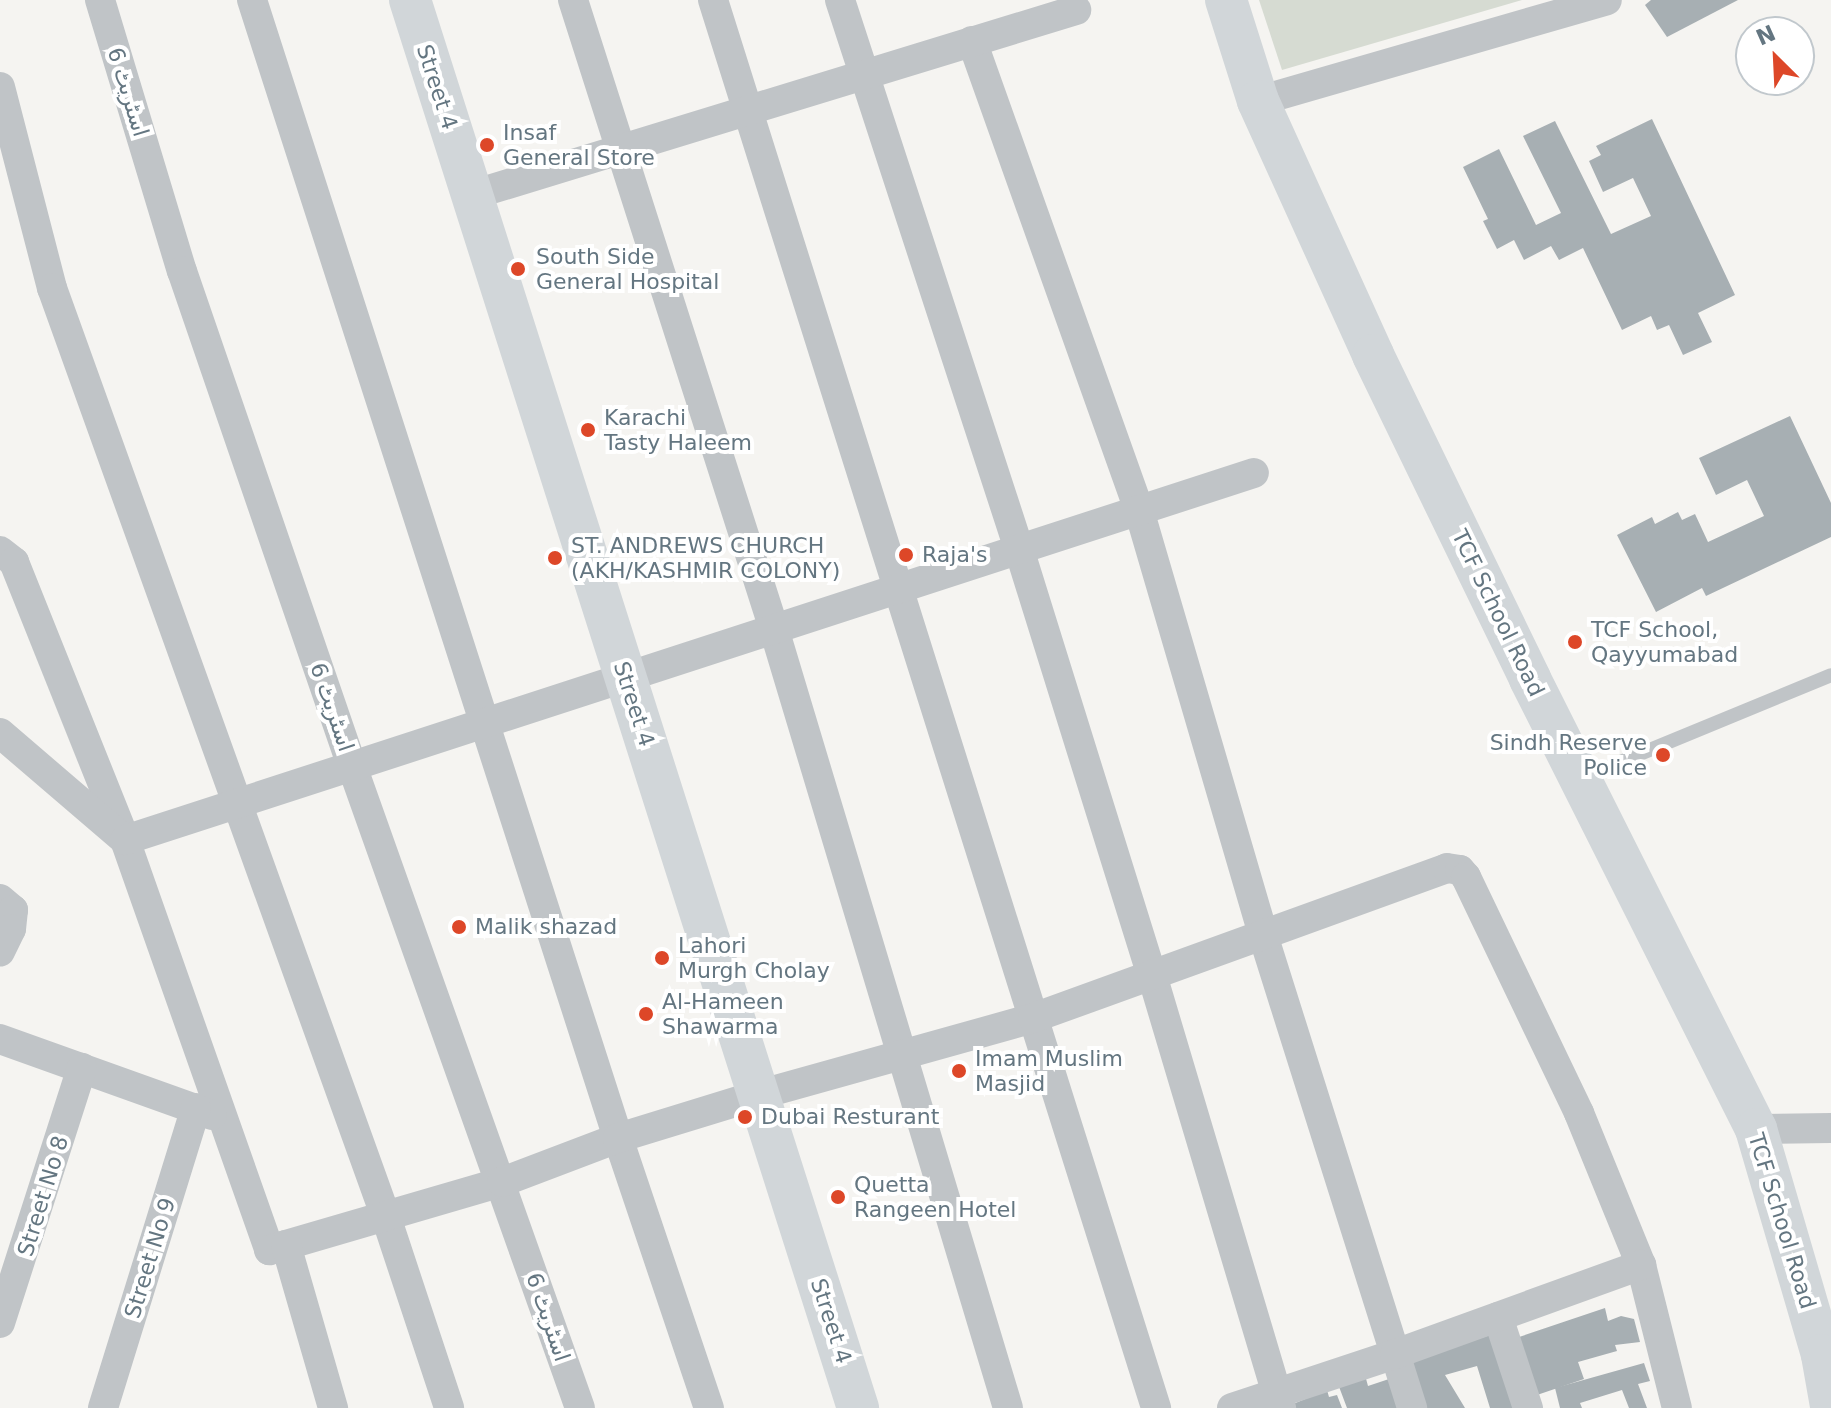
<!DOCTYPE html>
<meta charset="utf-8">
<style>
body{margin:0}
#map{position:relative;width:1831px;height:1408px;overflow:hidden;background:#f5f4f1;font-family:"DejaVu Sans","Noto Naskh Arabic",sans-serif}
div>[style]{position:absolute}
.green>*{inset:0;background:#d6dbd2}
.building>*{inset:0;background:#a7afb3}
.lane>*{height:14px;margin:-7px;padding:0 7px;transform-origin:7px;border-radius:7px;background:#c0c4c7}
.street>*{height:30px;margin:-15px;padding:0 15px;transform-origin:15px;border-radius:15px;background:#c0c4c7}
.secondary>*{height:42px;margin:-21px;padding:0 21px;transform-origin:21px;border-radius:21px;background:#d1d6d9}
.dots>*{width:22px;height:22px;translate:-50% -50%;box-sizing:border-box;border:4px solid #fff;border-radius:50%}
span{translate:-50% -50%;white-space:nowrap;text-align:center;line-height:1.15;-webkit-text-stroke:8px #fff;paint-order:stroke}
.street-label{font-size:22px;color:#647681}
.poi-label{font-size:22px;color:#647681}
.left{translate:0 -50%;text-align:left}
.right{translate:-100% -50%;text-align:right}
.north{position:absolute;left:1735px;top:16px;width:80px;height:80px;box-sizing:border-box;background:#fff;border:2px solid #c1c8cd;border-radius:50%;rotate:336deg;font-size:22px;font-weight:700;line-height:32px;text-align:center;color:#647681}
.north::after{content:'';display:block;margin:auto;width:28px;height:36px;background:#dd4728;clip-path:polygon(50% 0,100% 100%,50% 72%,0 100%)}
</style>
<div id="map">
<div class="green">
<i style="clip-path:polygon(1259px 0,1522px 0,1282px 70px)"></i>
</div>
<div class="building">
<i style="clip-path:polygon(1651px 0,1738px 0,1667px 37px,1645px 5px)"></i>
<i style="clip-path:polygon(1652px 119px,1735px 295px,1698px 313px,1712px 342px,1683px 355px,1669px 325px,1657px 330px,1651px 316px,1622px 330px,1583px 248px,1559px 260px,1551px 246px,1524px 260px,1514px 240px,1497px 249px,1483px 221px,1488px 219px,1463px 167px,1499px 149px,1536px 225px,1561px 213px,1523px 136px,1555px 121px,1611px 234px,1651px 216px,1633px 178px,1603px 192px,1589px 161px,1601px 155px,1596px 146px)"></i>
<i style="clip-path:polygon(1790px 416px,1831px 503px,1831px 537px,1706px 596px,1702px 588px,1656px 612px,1617px 535px,1652px 517px,1655px 524px,1678px 512px,1682px 520px,1695px 514px,1708px 542px,1764px 516px,1747px 480px,1716px 495px,1699px 458px)"></i>
<i style="clip-path:polygon(1605px 1308px,1608px 1321px,1621px 1316px,1634px 1319px,1640px 1342px,1615px 1345px,1617px 1351px,1578px 1362px,1584px 1379px,1537px 1395px,1516px 1338px)"></i>
<i style="clip-path:polygon(1496px 1333px,1517px 1408px,1490px 1408px,1477px 1366px,1445px 1375px,1465px 1408px,1423px 1408px,1405px 1363px)"></i>
<i style="clip-path:polygon(1644px 1363px,1650px 1381px,1638px 1384px,1647px 1408px,1629px 1408px,1622px 1390px,1580px 1403px,1582px 1408px,1560px 1408px,1555px 1388px)"></i>
<i style="clip-path:polygon(1365px 1375px,1368px 1386px,1392px 1378px,1400px 1408px,1347px 1408px,1338px 1384px)"></i>
<i style="clip-path:polygon(1327px 1390px,1329px 1397px,1337px 1395px,1342px 1408px,1295px 1408px,1293px 1404px)"></i>
</div>
<div class="lane">
<i style="left:1584px;top:777px;width:267px;rotate:-22.4deg"></i>
</div>
<div class="street">
<i style="left:100px;top:0;width:283px;rotate:73.2deg"></i>
<i style="left:182px;top:271px;width:523px;rotate:71.05deg"></i>
<i style="left:352px;top:766px;width:681px;rotate:70.45deg"></i>
<i style="left:252px;top:0;width:1195px;rotate:72.17deg"></i>
<i style="left:618px;top:1138px;width:285px;rotate:71.4deg"></i>
<i style="left:573px;top:0;width:660px;rotate:72.28deg"></i>
<i style="left:774px;top:629px;width:813px;rotate:73.28deg"></i>
<i style="left:713px;top:0;width:1476px;rotate:72.53deg"></i>
<i style="left:840px;top:0;width:577px;rotate:71.94deg"></i>
<i style="left:1019px;top:549px;width:446px;rotate:72.7deg"></i>
<i style="left:1152px;top:975px;width:452px;rotate:73.4deg"></i>
<i style="left:972px;top:41px;width:498px;rotate:70.4deg"></i>
<i style="left:1139px;top:510px;width:443px;rotate:73.7deg"></i>
<i style="left:1263px;top:935px;width:496px;rotate:72.5deg"></i>
<i style="left:0;top:87px;width:208px;rotate:75.5deg"></i>
<i style="left:52px;top:288px;width:987px;rotate:70.23deg"></i>
<i style="left:386px;top:1217px;width:201px;rotate:71.7deg"></i>
<i style="left:1258px;top:101px;width:363px;rotate:-16.1deg"></i>
<i style="left:472px;top:195px;width:632px;rotate:-17.03deg"></i>
<i style="left:0;top:551px;width:18px;rotate:38deg"></i>
<i style="left:14px;top:562px;width:299px;rotate:68.2deg"></i>
<i style="left:125px;top:840px;width:435px;rotate:70.6deg"></i>
<i style="left:269px;top:1250px;width:243px;rotate:-16.3deg"></i>
<i style="left:502px;top:1182px;width:124px;rotate:-20.8deg"></i>
<i style="left:618px;top:1138px;width:146px;rotate:-17.1deg"></i>
<i style="left:758px;top:1095px;width:286px;rotate:-15.6deg"></i>
<i style="left:1033px;top:1018px;width:440px;rotate:-19.9deg"></i>
<i style="left:1447px;top:868px;width:13px;rotate:9deg"></i>
<i style="left:1460px;top:870px;width:9px;rotate:49deg"></i>
<i style="left:1466px;top:877px;width:262px;rotate:64.4deg"></i>
<i style="left:1579px;top:1113px;width:164px;rotate:67.8deg"></i>
<i style="left:1641px;top:1265px;width:147px;rotate:75.9deg"></i>
<i style="left:0;top:733px;width:165px;rotate:40.6deg"></i>
<i style="left:125px;top:840px;width:1187px;rotate:-18.01deg"></i>
<i style="left:0;top:899px;width:17px;rotate:40deg"></i>
<i style="left:13px;top:910px;width:19px;rotate:96deg"></i>
<i style="left:11px;top:929px;width:25px;rotate:116deg"></i>
<i style="left:0;top:1039px;width:225px;rotate:19.7deg"></i>
<i style="left:1756px;top:1129px;width:75px;rotate:-0.8deg"></i>
<i style="left:286px;top:1245px;width:170px;rotate:73.9deg"></i>
<i style="left:1498px;top:1317px;width:96px;rotate:71.8deg"></i>
<i style="left:0;top:1323px;width:268px;rotate:-72.2deg"></i>
<i style="left:103px;top:1408px;width:314px;rotate:-72.8deg"></i>
<i style="left:1232px;top:1408px;width:172px;rotate:-18.3deg"></i>
<i style="left:1395px;top:1354px;width:262px;rotate:-19.9deg"></i>
</div>
<div class="secondary">
<i style="left:410px;top:0;width:1478px;rotate:72.35deg"></i>
<i style="left:1226px;top:0;width:106px;rotate:72.4deg"></i>
<i style="left:1258px;top:101px;width:279px;rotate:65.6deg"></i>
<i style="left:1373px;top:355px;width:360px;rotate:64.1deg"></i>
<i style="left:1530px;top:679px;width:504px;rotate:63.33deg"></i>
<i style="left:1756px;top:1129px;width:235px;rotate:73.7deg"></i>
<i style="left:1822px;top:1355px;width:52px;rotate:80deg"></i>
</div>
<div class="dots">
<i style="left:487px;top:145px;background:#dd4728"></i>
<i style="left:518px;top:269px;background:#dd4728"></i>
<i style="left:588px;top:430px;background:#dd4728"></i>
<i style="left:906px;top:555px;background:#dd4728"></i>
<i style="left:555px;top:558px;background:#dd4728"></i>
<i style="left:1575px;top:642px;background:#dd4728"></i>
<i style="left:1663px;top:755px;background:#dd4728"></i>
<i style="left:459px;top:927px;background:#dd4728"></i>
<i style="left:662px;top:958px;background:#dd4728"></i>
<i style="left:646px;top:1014px;background:#dd4728"></i>
<i style="left:959px;top:1071px;background:#dd4728"></i>
<i style="left:745px;top:1117px;background:#dd4728"></i>
<i style="left:838px;top:1197px;background:#dd4728"></i>
</div>
<div class="street-label">
<span style="left:437px;top:87px;rotate:72deg">Street 4</span>
<span style="left:128px;top:92px;rotate:73deg">اسٹریٹ 6</span>
<span style="left:1498px;top:613px;rotate:64deg">TCF School Road</span>
<span style="left:634px;top:704px;rotate:72deg">Street 4</span>
<span style="left:332px;top:707px;rotate:71deg">اسٹریٹ 6</span>
<span style="left:43px;top:1196px;rotate:-73deg">Street No 8</span>
<span style="left:1782px;top:1221px;rotate:73deg">TCF School Road</span>
<span style="left:150px;top:1258px;rotate:-73deg">Street No 9</span>
<span style="left:548px;top:1317px;rotate:71deg">اسٹریٹ 6</span>
<span style="left:831px;top:1321px;rotate:72deg">Street 4</span>
</div>
<div class="poi-label">
<span class="left" style="left:503px;top:145px">Insaf<br>General Store</span>
<span class="left" style="left:536px;top:269px">South Side<br>General Hospital</span>
<span class="left" style="left:604px;top:430px">Karachi<br>Tasty Haleem</span>
<span class="left" style="left:571px;top:558px">ST. ANDREWS CHURCH<br>(AKH/KASHMIR COLONY)</span>
<span class="left" style="left:922px;top:555px">Raja's</span>
<span class="left" style="left:1591px;top:642px">TCF School,<br>Qayyumabad</span>
<span class="right" style="left:1647px;top:755px">Sindh Reserve<br>Police</span>
<span class="left" style="left:475px;top:927px">Malik shazad</span>
<span class="left" style="left:678px;top:958px">Lahori<br>Murgh Cholay</span>
<span class="left" style="left:662px;top:1014px">Al-Hameen<br>Shawarma</span>
<span class="left" style="left:975px;top:1071px">Imam Muslim<br>Masjid</span>
<span class="left" style="left:761px;top:1117px">Dubai Resturant</span>
<span class="left" style="left:854px;top:1197px">Quetta<br>Rangeen Hotel</span>
</div>
<div class="north">N</div>
</div>
